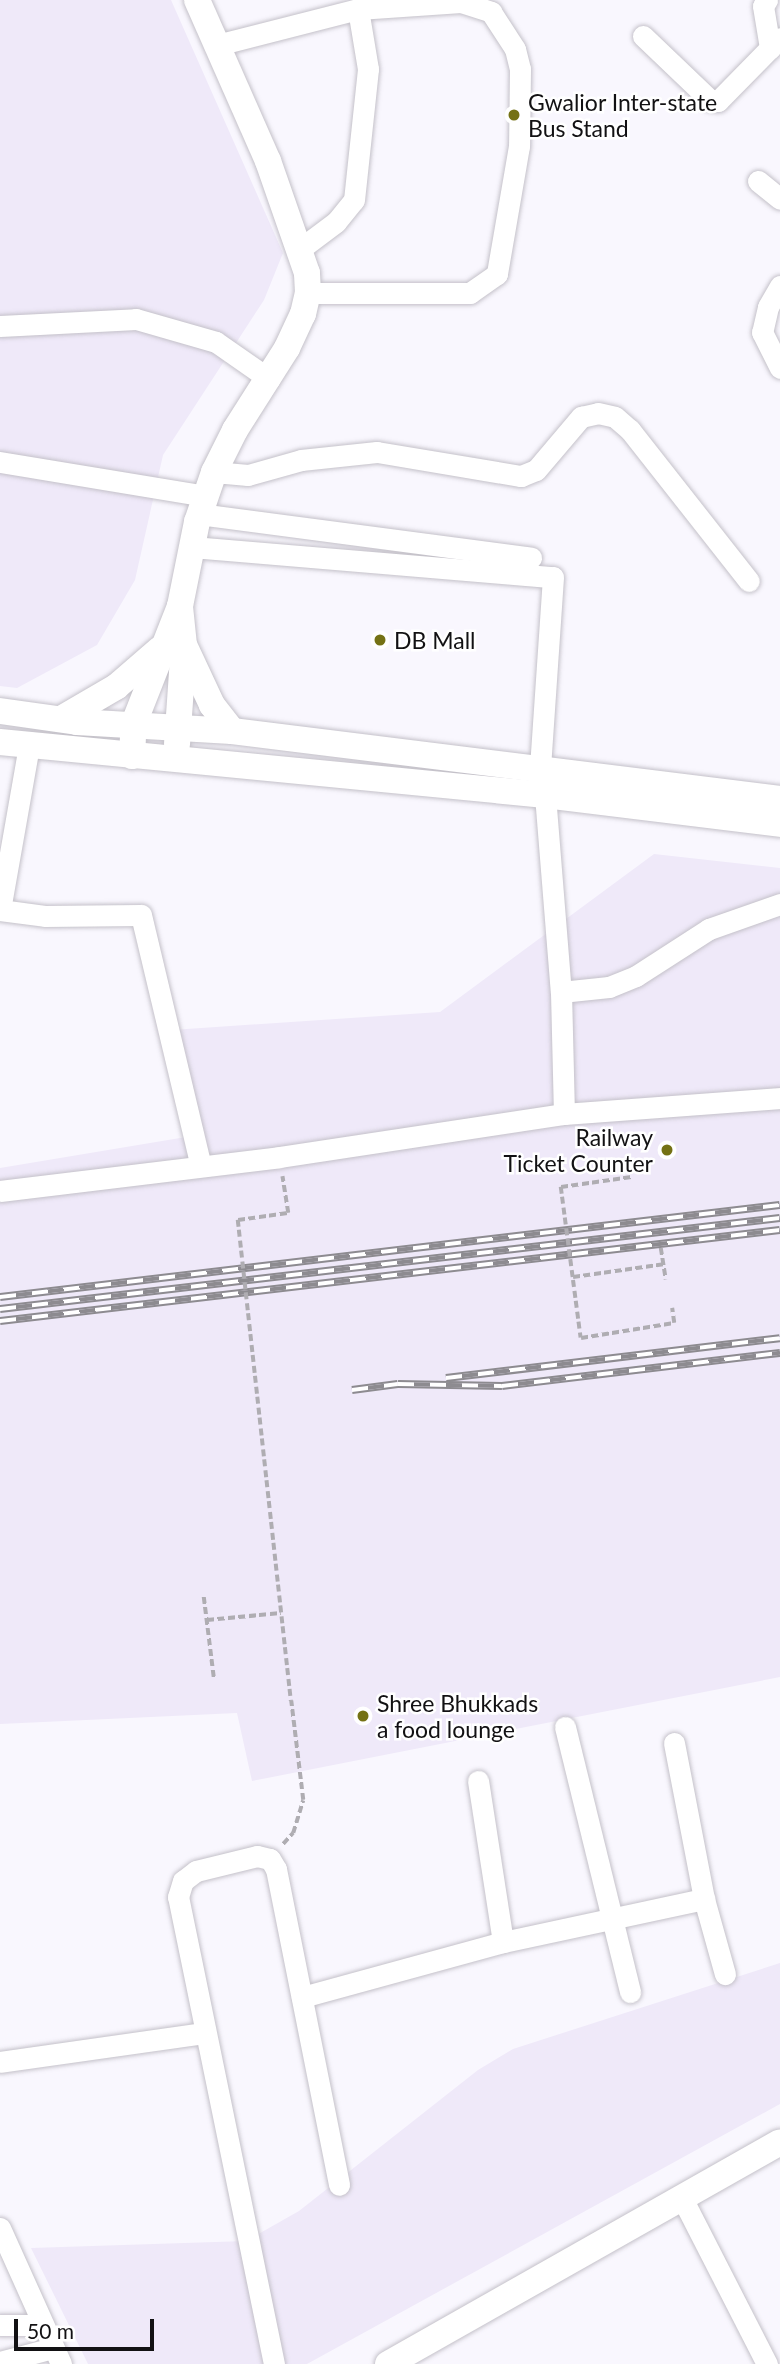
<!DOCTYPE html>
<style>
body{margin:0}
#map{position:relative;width:780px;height:2364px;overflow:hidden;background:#f9f7fe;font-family:Lato,sans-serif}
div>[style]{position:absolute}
.built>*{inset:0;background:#efe9f9}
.path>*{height:3.5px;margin-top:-1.75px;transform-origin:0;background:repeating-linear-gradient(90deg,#afadb2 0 7px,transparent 0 10.5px)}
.roads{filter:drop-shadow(0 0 2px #c4c1c9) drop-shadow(0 0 2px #c4c1c9)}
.minor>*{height:21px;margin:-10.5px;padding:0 10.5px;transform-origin:10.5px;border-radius:10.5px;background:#fff}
.major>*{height:26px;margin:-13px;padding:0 13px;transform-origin:13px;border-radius:13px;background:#fff}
.rail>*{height:8px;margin-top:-4px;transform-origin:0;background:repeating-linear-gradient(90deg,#fff 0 16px,#8d8b90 0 32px);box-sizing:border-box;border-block:2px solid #8d8b90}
.path-bridge>*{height:3.5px;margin-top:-1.75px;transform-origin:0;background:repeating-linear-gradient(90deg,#afadb2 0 7px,transparent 0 10.5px)}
.dots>*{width:19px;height:19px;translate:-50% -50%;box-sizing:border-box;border:4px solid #fff;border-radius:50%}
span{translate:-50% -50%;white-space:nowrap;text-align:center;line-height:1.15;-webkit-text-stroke:5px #fff;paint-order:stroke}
.poi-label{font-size:23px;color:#121113}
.left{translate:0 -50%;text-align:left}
.right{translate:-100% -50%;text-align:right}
.scale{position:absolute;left:14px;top:2319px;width:140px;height:32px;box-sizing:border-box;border:4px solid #121113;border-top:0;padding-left:9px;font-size:21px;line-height:24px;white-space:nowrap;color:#121113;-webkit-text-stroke:5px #fff;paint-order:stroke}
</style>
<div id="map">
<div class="built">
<i style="clip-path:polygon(0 0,171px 0,283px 253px,264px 300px,163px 455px,135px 580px,97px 645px,17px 688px,0 686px)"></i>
<i style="clip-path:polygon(654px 854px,780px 868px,780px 1677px,252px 1781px,237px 1713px,0 1724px,0 1168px,192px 1136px,172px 1030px,440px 1012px)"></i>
<i style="clip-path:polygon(780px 1963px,780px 2104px,307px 2364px,88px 2364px,31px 2248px,246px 2241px,299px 2211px,478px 2070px,513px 2049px)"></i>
</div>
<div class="path">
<i style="left:561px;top:1187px;width:71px;rotate:-8.1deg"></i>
<i style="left:238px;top:1220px;width:50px;rotate:-8deg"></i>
<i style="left:288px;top:1213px;width:37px;rotate:-99deg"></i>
<i style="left:661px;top:1248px;width:32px;rotate:81deg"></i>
<i style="left:573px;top:1277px;width:93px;rotate:-8deg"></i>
<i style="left:581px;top:1338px;width:94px;rotate:-9.2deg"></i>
<i style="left:674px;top:1323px;width:15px;rotate:-98deg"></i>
<i style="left:204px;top:1597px;width:81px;rotate:82.9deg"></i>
<i style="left:207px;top:1620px;width:74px;rotate:-5.4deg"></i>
<i style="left:283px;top:1844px;width:15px;rotate:-48deg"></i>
<i style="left:293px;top:1833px;width:34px;rotate:-73deg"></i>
<i style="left:303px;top:1800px;width:100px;rotate:-96.9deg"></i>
</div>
<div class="roads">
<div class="minor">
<i style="left:767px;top:0;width:7px;rotate:124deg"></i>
<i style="left:763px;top:6px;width:43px;rotate:80.5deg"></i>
<i style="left:643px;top:36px;width:93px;rotate:43.7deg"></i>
<i style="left:710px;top:100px;width:8px;rotate:7deg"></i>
<i style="left:718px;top:101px;width:88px;rotate:-45.5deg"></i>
<i style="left:217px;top:45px;width:146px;rotate:-14.3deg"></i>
<i style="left:358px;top:9px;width:103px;rotate:-3.9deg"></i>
<i style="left:461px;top:2px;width:32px;rotate:18deg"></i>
<i style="left:491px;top:12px;width:44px;rotate:57deg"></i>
<i style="left:515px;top:49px;width:21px;rotate:76deg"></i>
<i style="left:520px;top:69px;width:77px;rotate:90.7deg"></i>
<i style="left:519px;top:146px;width:130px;rotate:99.8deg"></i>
<i style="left:497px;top:274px;width:33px;rotate:145deg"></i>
<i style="left:470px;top:293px;width:162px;rotate:180deg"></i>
<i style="left:758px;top:181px;width:28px;rotate:39deg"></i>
<i style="left:300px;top:249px;width:45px;rotate:-36.9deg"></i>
<i style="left:336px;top:222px;width:28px;rotate:-51deg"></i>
<i style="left:354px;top:200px;width:132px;rotate:-83.9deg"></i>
<i style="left:368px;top:69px;width:61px;rotate:-99.5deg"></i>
<i style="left:780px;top:286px;width:24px;rotate:120deg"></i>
<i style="left:768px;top:307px;width:26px;rotate:103deg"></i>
<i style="left:762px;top:332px;width:40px;rotate:63.4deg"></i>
<i style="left:0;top:326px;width:136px;rotate:-2.9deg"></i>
<i style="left:136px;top:319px;width:83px;rotate:16deg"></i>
<i style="left:216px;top:342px;width:65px;rotate:34.9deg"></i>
<i style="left:0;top:462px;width:208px;rotate:9.4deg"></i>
<i style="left:214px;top:472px;width:34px;rotate:5deg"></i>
<i style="left:248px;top:475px;width:55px;rotate:-15.8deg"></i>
<i style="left:301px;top:460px;width:76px;rotate:-6deg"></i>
<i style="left:377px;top:452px;width:146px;rotate:9.5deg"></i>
<i style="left:521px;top:476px;width:16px;rotate:-22deg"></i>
<i style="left:536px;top:470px;width:70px;rotate:-49.7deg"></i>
<i style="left:581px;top:417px;width:17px;rotate:-13deg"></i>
<i style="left:598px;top:413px;width:17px;rotate:13deg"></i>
<i style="left:615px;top:417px;width:20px;rotate:41deg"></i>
<i style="left:630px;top:430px;width:192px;rotate:51.8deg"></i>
<i style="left:199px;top:514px;width:335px;rotate:7.5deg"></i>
<i style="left:192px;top:547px;width:362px;rotate:4.8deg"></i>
<i style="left:553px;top:577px;width:192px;rotate:93.9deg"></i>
<i style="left:545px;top:795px;width:198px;rotate:85.4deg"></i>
<i style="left:561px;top:992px;width:122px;rotate:88.6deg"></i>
<i style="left:0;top:910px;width:45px;rotate:7.6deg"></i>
<i style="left:45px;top:916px;width:96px;rotate:-0.6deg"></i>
<i style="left:141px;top:915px;width:258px;rotate:76.6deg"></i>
<i style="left:0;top:910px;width:168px;rotate:-80deg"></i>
<i style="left:561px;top:992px;width:48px;rotate:-5.9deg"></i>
<i style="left:609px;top:987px;width:29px;rotate:-22deg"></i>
<i style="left:636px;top:976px;width:87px;rotate:-32.8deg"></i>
<i style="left:709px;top:929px;width:75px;rotate:-19.4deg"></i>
<i style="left:0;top:1191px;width:281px;rotate:-6.9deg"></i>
<i style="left:279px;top:1157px;width:288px;rotate:-8.6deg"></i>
<i style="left:564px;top:1114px;width:217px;rotate:-4.2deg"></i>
<i style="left:565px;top:1727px;width:273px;rotate:76.2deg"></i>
<i style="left:674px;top:1743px;width:159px;rotate:79.1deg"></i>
<i style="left:704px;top:1899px;width:78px;rotate:74.4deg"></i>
<i style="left:503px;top:1942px;width:206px;rotate:-12.1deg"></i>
<i style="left:302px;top:1997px;width:208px;rotate:-15.3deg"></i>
<i style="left:503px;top:1942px;width:163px;rotate:-98.8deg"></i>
<i style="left:0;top:2062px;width:206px;rotate:-8.1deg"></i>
<i style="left:681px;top:2196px;width:189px;rotate:62.9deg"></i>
<i style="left:0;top:2228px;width:149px;rotate:65.8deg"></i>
<i style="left:0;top:2325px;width:41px"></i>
<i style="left:0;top:2362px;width:55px;rotate:-14.8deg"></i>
<i style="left:274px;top:2364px;width:477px;rotate:-101.6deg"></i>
<i style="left:178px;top:1897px;width:17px;rotate:-73deg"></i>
<i style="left:183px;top:1881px;width:16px;rotate:-38deg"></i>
<i style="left:196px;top:1871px;width:63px;rotate:-13.8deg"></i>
<i style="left:257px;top:1856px;width:13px;rotate:13deg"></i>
<i style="left:270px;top:1859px;width:12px;rotate:59deg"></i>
<i style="left:276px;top:1869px;width:322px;rotate:78.7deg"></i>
</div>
<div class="major">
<i style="left:185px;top:647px;width:64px;rotate:65deg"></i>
<i style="left:212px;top:705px;width:33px;rotate:52deg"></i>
<i style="left:0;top:711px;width:78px;rotate:8.1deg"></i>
<i style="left:77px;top:722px;width:155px;rotate:3.3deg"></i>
<i style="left:232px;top:731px;width:552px;rotate:7.07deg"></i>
<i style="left:61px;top:719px;width:64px;rotate:-30.2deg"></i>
<i style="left:116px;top:687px;width:58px;rotate:-40.8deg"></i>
<i style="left:0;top:742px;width:548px;rotate:5.55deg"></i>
<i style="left:545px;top:795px;width:237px;rotate:7deg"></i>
<i style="left:177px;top:744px;width:99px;rotate:-86deg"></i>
<i style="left:184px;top:645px;width:39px;rotate:-96deg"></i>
<i style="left:132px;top:756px;width:33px;rotate:-87deg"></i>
<i style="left:134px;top:723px;width:126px;rotate:-68.5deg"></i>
<i style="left:180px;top:606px;width:86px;rotate:-78.6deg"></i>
<i style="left:197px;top:522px;width:53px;rotate:-71.2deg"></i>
<i style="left:214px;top:472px;width:47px;rotate:-63.4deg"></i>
<i style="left:235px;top:430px;width:97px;rotate:-57.6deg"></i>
<i style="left:287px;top:348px;width:38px;rotate:-65deg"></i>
<i style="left:303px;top:314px;width:22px;rotate:-77deg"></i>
<i style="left:308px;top:293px;width:20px;rotate:-93deg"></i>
<i style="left:307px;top:273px;width:119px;rotate:-109.2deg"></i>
<i style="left:268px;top:161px;width:176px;rotate:-113.8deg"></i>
<i style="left:388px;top:2364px;width:450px;rotate:-29.5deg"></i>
</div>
</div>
<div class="rail">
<i style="left:0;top:1297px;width:785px;rotate:-6.73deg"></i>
<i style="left:0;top:1309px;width:785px;rotate:-6.65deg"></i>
<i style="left:0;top:1321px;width:785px;rotate:-6.65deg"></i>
<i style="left:446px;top:1378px;width:336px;rotate:-6.8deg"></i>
<i style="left:352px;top:1390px;width:46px;rotate:-7.4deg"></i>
<i style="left:398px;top:1384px;width:104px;rotate:1.1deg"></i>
<i style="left:502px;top:1386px;width:280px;rotate:-6.8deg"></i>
</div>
<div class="path-bridge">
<i style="left:561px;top:1187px;width:152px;rotate:82.5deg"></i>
<i style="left:238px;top:1220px;width:484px;rotate:83.7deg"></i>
</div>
<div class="dots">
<i style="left:514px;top:115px;background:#747114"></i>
<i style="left:380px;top:640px;background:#747114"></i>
<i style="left:667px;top:1150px;background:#747114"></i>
<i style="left:363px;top:1716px;background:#747114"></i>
</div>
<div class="poi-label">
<span class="left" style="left:528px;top:115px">Gwalior Inter-state<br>Bus Stand</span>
<span class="left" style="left:394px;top:640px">DB Mall</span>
<span class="right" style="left:653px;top:1150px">Railway<br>Ticket Counter</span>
<span class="left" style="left:377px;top:1716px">Shree Bhukkads<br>a food lounge</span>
</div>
<div class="scale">50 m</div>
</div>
